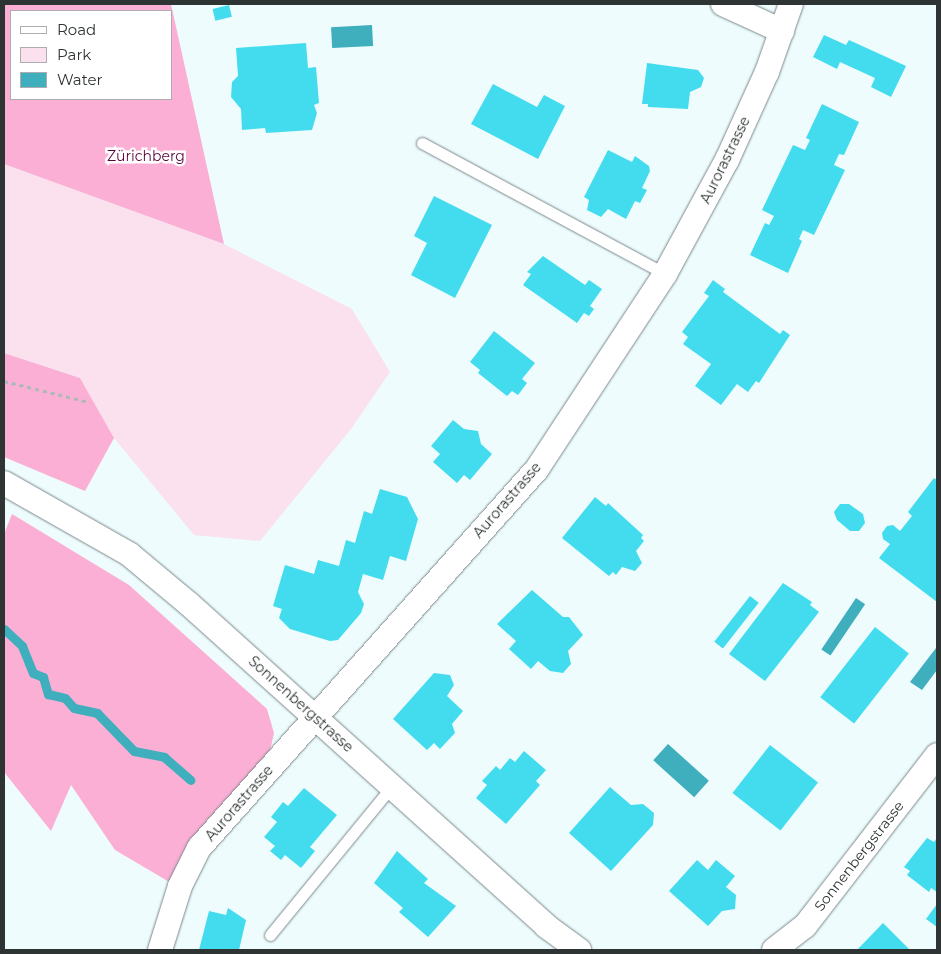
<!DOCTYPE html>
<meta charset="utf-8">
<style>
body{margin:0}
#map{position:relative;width:941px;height:954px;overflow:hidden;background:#eefcfe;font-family:Montserrat,sans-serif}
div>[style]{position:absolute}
.green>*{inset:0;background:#fae1ed}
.forest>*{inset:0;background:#fbafd5}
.water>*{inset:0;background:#3fafbe;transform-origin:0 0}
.stream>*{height:9px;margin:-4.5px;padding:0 4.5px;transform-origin:4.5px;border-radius:4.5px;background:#3fafbe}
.building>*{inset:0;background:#43dcef;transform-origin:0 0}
.path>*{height:3px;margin-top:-1.5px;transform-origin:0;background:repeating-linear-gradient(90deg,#adb8b9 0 4px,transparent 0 8px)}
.roads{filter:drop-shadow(0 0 1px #7c888a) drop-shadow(0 0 1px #7c888a)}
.lane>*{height:11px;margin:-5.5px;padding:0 5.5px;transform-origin:5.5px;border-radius:5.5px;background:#fff}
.street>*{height:24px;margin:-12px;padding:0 12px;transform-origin:12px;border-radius:12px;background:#fff}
span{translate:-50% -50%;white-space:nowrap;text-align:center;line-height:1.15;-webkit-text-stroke:5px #fff;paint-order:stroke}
.park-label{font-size:14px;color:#59053c}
.street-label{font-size:14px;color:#2e3334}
.frame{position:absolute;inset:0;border:5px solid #2e3334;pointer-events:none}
.legend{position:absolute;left:10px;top:10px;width:162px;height:90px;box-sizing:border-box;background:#fff;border:1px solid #abadae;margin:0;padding:6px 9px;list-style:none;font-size:15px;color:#2e3334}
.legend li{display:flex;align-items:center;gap:10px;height:25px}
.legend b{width:25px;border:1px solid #abadae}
</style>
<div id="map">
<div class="green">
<i style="clip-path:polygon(4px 164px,224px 244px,352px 309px,390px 372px,351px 429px,260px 541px,194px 535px,114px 438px,80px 378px,4px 353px)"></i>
</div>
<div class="forest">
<i style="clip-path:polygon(evenodd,4px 4px,171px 4px,224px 244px,4px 164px,4px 4px,11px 11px,171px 11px,171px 99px,11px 99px,11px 11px)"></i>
<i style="clip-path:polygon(4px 353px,80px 378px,114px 438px,85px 491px,4px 457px)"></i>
<i style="clip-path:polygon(12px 514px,129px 585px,267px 709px,274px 733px,270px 751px,171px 883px,115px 850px,71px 785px,51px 831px,4px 772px,4px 534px)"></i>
</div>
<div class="water">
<i style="left:372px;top:25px;width:21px;height:41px;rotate:87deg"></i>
<i style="left:856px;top:598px;width:11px;height:62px;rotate:34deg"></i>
<i style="clip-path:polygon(936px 648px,937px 670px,922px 690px,910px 682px)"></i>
<i style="left:668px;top:744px;width:55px;height:22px;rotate:42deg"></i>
</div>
<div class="stream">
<i style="left:4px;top:629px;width:25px;rotate:43deg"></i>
<i style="left:22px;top:646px;width:29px;rotate:68deg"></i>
<i style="left:33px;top:673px;width:11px;rotate:22deg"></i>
<i style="left:43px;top:677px;width:18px;rotate:74deg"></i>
<i style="left:48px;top:694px;width:17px;rotate:13deg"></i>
<i style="left:65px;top:698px;width:13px;rotate:48deg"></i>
<i style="left:74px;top:708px;width:24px;rotate:12deg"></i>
<i style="left:97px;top:713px;width:53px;rotate:45.8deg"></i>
<i style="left:134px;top:751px;width:31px;rotate:11deg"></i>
<i style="left:164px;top:757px;width:35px;rotate:41deg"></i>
</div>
<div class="building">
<i style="left:229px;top:5px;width:12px;height:17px;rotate:76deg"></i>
<i style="clip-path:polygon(824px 35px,846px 45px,849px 40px,906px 66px,891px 97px,871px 87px,875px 78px,840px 62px,837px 69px,813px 57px)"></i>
<i style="clip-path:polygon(306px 43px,308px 68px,316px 67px,319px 103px,314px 105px,317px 113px,312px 130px,266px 133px,265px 128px,242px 130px,241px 109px,231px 97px,232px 82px,238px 76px,236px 48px)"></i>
<i style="clip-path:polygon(647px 63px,698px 70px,704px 78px,701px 87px,690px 92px,688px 109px,648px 107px,648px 104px,642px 104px)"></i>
<i style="clip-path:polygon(493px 84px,537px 107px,544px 95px,565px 106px,538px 159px,471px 124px)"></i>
<i style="clip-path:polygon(822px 104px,859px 122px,844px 155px,839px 154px,834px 165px,845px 170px,814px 235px,803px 230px,799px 239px,802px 241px,788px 273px,750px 255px,765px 223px,769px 225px,774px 216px,762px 210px,793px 145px,805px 150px,810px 140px,806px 138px)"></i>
<i style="clip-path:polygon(608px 150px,632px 162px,635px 156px,649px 166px,650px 171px,642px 188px,647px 190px,640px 203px,635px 201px,626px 219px,608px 209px,601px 217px,587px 210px,589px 200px,584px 197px)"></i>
<i style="clip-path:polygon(434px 196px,492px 225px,455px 298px,411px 275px,427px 243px,414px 236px)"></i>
<i style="clip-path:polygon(543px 256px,585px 285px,589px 280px,602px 289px,590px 306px,594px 309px,589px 316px,584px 313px,577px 323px,523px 285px,531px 274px,527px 272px)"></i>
<i style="clip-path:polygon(713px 280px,725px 289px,723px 292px,780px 334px,783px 330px,790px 335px,759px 383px,756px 381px,748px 392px,737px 384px,721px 405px,695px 386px,711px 364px,683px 344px,688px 337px,682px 332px,709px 296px,704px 293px)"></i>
<i style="clip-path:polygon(494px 331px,535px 363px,522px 379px,527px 383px,518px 395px,512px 391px,507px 396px,478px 373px,480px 370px,470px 362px)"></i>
<i style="clip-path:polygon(453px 420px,464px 429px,478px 431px,481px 444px,492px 454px,470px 480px,464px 475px,457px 483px,433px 462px,440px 454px,431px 446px)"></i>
<i style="clip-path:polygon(934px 478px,937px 480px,937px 602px,879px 558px,890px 544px,883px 539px,882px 533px,887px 526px,893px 525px,900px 531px,912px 516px,908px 512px)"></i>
<i style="clip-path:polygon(380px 489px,407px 497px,418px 519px,406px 561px,390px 556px,383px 580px,363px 574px,358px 592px,364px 604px,361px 613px,338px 640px,330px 641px,290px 629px,279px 618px,282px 609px,273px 606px,285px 565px,314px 574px,318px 560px,339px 566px,346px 540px,355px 543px,364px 511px,372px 514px)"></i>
<i style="clip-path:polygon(595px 497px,606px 506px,608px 503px,643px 535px,641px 538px,644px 541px,636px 551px,642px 563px,635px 571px,622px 567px,616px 575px,613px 572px,609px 576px,562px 538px)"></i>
<i style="clip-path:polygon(840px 504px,849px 504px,863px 514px,865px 523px,859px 531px,850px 531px,837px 520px,834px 512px)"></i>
<i style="clip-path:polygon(783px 583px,812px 602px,810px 605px,819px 612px,765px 681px,729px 654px)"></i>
<i style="clip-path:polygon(532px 590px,563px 617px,569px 617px,583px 635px,568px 651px,571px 664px,563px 673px,550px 671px,538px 661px,531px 669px,509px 649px,516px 641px,497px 624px)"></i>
<i style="left:750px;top:596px;width:11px;height:58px;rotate:38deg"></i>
<i style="left:875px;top:627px;width:43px;height:89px;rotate:38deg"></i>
<i style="clip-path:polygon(434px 673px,450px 675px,454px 685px,447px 696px,463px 711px,452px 724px,455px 733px,440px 749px,434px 743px,427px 750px,393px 719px)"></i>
<i style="left:770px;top:745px;width:61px;height:61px;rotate:38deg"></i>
<i style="clip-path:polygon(524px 751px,546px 770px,536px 781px,540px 785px,506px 824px,476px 798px,487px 785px,482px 781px,496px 766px,500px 770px,510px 758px,515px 762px)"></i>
<i style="clip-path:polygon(610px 787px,631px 805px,643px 804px,654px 813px,653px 825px,611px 871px,569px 833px)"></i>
<i style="clip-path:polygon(304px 788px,337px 815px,310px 847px,315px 851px,301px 868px,285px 855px,281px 860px,270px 851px,275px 846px,264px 837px,277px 822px,271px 817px,283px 802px,288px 806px)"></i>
<i style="clip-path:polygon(927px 838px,934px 842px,937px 838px,937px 892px,931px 888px,929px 892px,907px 875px,910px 871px,904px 867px)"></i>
<i style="clip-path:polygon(397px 851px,428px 879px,424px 883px,456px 906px,428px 937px,399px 912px,403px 908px,374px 883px)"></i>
<i style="clip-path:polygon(697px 860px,708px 870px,716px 860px,735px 876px,726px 887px,736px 895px,735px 909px,722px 911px,708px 926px,669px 891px)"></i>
<i style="clip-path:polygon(937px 904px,937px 927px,926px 919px)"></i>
<i style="clip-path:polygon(228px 908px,246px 920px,239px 950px,199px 950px,209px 911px,226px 915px)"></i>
<i style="clip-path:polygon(883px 923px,910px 950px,857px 950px)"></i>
</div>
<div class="path">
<i style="left:4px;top:381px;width:88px;rotate:13.9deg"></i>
</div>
<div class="roads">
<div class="lane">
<i style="left:422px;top:143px;width:276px;rotate:28.3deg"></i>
<i style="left:270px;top:935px;width:193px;rotate:-50.7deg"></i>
</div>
<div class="street">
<i style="left:723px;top:4px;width:65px;rotate:24.6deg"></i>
<i style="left:4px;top:483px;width:144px;rotate:29.6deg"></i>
<i style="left:129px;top:554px;width:78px;rotate:39.8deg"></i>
<i style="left:189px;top:604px;width:481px;rotate:42deg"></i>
<i style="left:546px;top:926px;width:41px;rotate:36deg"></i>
<i style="left:160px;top:950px;width:67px;rotate:-72.6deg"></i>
<i style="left:180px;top:886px;width:42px;rotate:-63.4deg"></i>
<i style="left:199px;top:848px;width:508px;rotate:-48.27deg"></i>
<i style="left:537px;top:469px;width:233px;rotate:-56.7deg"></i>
<i style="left:665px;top:274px;width:130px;rotate:-61.5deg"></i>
<i style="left:727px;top:160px;width:97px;rotate:-65.6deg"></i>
<i style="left:767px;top:72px;width:72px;rotate:-70.6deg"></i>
<i style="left:774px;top:950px;width:39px;rotate:-38deg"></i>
<i style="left:805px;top:926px;width:216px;rotate:-52.3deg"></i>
</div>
</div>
<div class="park-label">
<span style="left:146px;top:156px">Zürichberg</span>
</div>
<div class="street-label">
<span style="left:725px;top:160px;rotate:-64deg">Aurorastrasse</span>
<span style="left:507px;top:500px;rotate:-49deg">Aurorastrasse</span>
<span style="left:301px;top:704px;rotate:42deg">Sonnenbergstrasse</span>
<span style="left:239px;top:803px;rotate:-49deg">Aurorastrasse</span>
<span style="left:859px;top:856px;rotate:-52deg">Sonnenbergstrasse</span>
</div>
<div class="frame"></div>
<ul class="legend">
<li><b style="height:6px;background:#fff"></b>Road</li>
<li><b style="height:14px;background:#fae1ed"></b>Park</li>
<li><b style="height:14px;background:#3fafbe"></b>Water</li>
</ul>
</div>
